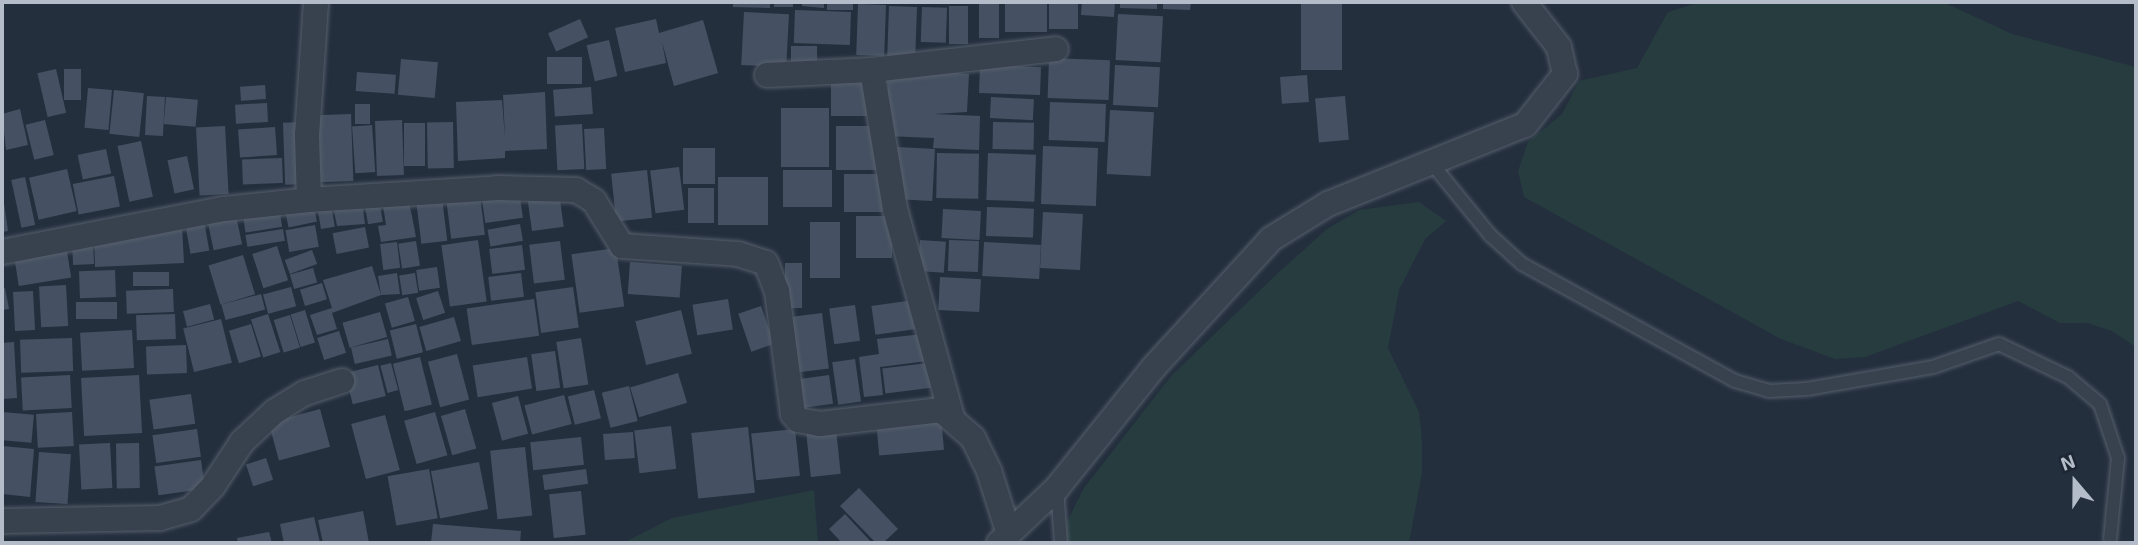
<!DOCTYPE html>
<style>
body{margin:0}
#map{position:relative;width:2138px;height:545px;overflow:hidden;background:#242f3e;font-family:"Exo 2",sans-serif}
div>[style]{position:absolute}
.green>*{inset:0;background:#263c3f}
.building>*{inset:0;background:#455162;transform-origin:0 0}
.roads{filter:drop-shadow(0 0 2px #565f6c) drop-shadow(0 0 2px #565f6c)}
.service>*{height:12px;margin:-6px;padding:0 6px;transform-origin:6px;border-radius:6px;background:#38414e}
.minor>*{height:24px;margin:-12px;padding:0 12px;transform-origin:12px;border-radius:12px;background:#38414e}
span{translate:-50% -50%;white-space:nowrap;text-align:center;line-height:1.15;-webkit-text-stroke:6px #1d2633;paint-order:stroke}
.frame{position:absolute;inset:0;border:4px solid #b4bcc9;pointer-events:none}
.north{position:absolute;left:2040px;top:447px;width:70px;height:70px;-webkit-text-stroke:5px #1d2633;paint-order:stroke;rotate:340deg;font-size:19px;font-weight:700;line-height:28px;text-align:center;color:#b4bcc9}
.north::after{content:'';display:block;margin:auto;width:24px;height:32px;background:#b4bcc9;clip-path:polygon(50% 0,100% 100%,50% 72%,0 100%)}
</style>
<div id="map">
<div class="green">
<i style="clip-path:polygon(1700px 2px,1943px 2px,2012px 34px,2136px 67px,2136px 347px,2112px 331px,2087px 323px,2060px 323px,2018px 301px,1865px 357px,1835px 359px,1781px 339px,1524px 197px,1518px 171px,1528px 142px,1562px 114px,1579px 81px,1637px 68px,1668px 12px)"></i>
<i style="clip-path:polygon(1419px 202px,1446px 221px,1425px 239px,1399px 290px,1388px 348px,1419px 412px,1422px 440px,1422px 473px,1409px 543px,1056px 543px,1084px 488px,1170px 377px,1278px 273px,1327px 229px,1359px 210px)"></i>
<i style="clip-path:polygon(814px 490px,818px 543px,623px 543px,672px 518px)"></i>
</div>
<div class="building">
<i style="clip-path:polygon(733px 2px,770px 2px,770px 8px,733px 7px)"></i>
<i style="left:774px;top:2px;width:19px;height:5px"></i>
<i style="clip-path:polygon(802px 2px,824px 2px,824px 8px,802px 6px)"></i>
<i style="left:827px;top:2px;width:26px;height:8px"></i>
<i style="left:979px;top:2px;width:20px;height:36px"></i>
<i style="left:1005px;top:2px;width:42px;height:30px"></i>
<i style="left:1049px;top:2px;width:29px;height:27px"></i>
<i style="clip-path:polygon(1082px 2px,1115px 2px,1114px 17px,1081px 15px)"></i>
<i style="clip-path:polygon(1120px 2px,1157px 2px,1157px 9px,1120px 8px)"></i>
<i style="clip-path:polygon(1163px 2px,1191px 2px,1190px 10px,1163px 9px)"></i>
<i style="left:1301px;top:2px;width:41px;height:68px"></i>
<i style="left:858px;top:4px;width:28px;height:51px;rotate:2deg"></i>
<i style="left:889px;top:6px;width:28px;height:50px;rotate:2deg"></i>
<i style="left:949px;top:6px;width:19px;height:38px"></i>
<i style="left:922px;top:7px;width:25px;height:35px;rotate:2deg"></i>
<i style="left:795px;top:10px;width:56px;height:33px;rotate:2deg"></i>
<i style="left:744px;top:12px;width:45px;height:53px;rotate:3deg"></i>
<i style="left:1118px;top:14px;width:45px;height:46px;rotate:3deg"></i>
<i style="left:580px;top:19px;width:20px;height:35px;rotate:66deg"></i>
<i style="clip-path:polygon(656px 19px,659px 33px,703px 20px,718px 73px,674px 86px,662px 42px,666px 63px,625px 72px,615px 28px)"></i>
<i style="left:609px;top:40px;width:37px;height:23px;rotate:77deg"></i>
<i style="left:791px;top:46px;width:26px;height:21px"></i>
<i style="left:582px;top:57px;width:27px;height:35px;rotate:90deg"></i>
<i style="left:1049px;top:58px;width:61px;height:40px;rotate:2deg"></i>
<i style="left:401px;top:59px;width:37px;height:36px;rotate:5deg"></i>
<i style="left:980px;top:65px;width:61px;height:28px;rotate:2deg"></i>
<i style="left:1115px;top:65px;width:45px;height:40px;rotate:3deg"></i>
<i style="clip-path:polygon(889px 68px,969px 74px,967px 112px,934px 114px,980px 116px,979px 150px,933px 148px,934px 138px,886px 136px)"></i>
<i style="left:56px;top:69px;width:45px;height:19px;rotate:77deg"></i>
<i style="left:64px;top:69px;width:17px;height:31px"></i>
<i style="left:357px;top:72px;width:39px;height:19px;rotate:4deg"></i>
<i style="left:1307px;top:75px;width:27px;height:27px;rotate:86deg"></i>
<i style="left:831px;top:77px;width:40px;height:39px"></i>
<i style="left:265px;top:85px;width:14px;height:25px;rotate:86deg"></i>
<i style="left:591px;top:87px;width:27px;height:38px;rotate:86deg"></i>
<i style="left:88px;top:88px;width:24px;height:40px;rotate:5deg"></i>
<i style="left:114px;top:90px;width:30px;height:44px;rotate:6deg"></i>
<i style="clip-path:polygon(545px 92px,547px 149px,505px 151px,505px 158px,458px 161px,456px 102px,502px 100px,505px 138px,503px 95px)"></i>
<i style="left:147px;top:96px;width:18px;height:39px;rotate:3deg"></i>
<i style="left:1345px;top:96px;width:44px;height:30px;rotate:85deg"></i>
<i style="left:166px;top:97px;width:32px;height:27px;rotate:5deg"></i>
<i style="left:991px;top:97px;width:43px;height:21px;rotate:3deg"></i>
<i style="left:1050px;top:102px;width:56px;height:38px;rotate:2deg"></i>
<i style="left:267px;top:103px;width:19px;height:32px;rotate:87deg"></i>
<i style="left:355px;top:104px;width:15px;height:20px"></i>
<i style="left:781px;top:108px;width:48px;height:59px"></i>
<i style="clip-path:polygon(20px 109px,28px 145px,6px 150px,2px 114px)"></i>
<i style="left:1110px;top:110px;width:44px;height:64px;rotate:3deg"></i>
<i style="left:351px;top:114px;width:67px;height:42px;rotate:88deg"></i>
<i style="left:45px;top:120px;width:36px;height:20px;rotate:76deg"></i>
<i style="left:402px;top:120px;width:55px;height:27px;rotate:88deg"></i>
<i style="left:305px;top:122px;width:62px;height:22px;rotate:88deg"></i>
<i style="left:453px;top:122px;width:46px;height:26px;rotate:89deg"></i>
<i style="left:993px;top:122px;width:41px;height:27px;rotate:1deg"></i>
<i style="left:404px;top:123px;width:21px;height:43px"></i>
<i style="left:582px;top:124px;width:45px;height:27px;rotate:87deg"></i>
<i style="left:372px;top:125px;width:47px;height:20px;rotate:86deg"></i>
<i style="left:225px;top:126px;width:68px;height:29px;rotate:87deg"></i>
<i style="left:836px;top:126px;width:43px;height:44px"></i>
<i style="left:275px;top:127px;width:28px;height:37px;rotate:86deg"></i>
<i style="left:604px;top:128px;width:41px;height:20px;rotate:87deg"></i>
<i style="left:141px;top:141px;width:57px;height:24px;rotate:78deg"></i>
<i style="left:1043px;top:146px;width:55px;height:58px;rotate:2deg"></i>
<i style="left:897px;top:147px;width:38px;height:52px;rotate:3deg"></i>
<i style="left:715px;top:148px;width:36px;height:32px;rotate:90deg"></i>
<i style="left:106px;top:149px;width:25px;height:29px;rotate:78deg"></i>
<i style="left:937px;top:153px;width:42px;height:45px;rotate:1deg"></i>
<i style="left:988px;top:153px;width:48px;height:47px;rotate:2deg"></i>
<i style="left:187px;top:156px;width:34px;height:20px;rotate:78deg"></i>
<i style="left:282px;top:158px;width:25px;height:40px;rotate:88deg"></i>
<i style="left:679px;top:167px;width:43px;height:29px;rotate:83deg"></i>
<i style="left:67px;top:169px;width:43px;height:39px;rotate:77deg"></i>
<i style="left:647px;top:170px;width:48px;height:36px;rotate:84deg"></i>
<i style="left:832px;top:170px;width:37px;height:49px;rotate:90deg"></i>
<i style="left:844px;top:174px;width:44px;height:38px"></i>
<i style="left:114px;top:176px;width:31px;height:42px;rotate:79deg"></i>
<i style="left:25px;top:177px;width:49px;height:14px;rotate:78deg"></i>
<i style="left:718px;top:177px;width:50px;height:48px"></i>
<i style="left:688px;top:188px;width:26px;height:35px"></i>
<i style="clip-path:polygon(2px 189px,8px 231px,2px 232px)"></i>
<i style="left:519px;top:190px;width:28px;height:38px;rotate:82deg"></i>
<i style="left:559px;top:193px;width:34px;height:32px;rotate:82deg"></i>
<i style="left:480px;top:195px;width:40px;height:34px;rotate:83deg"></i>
<i style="clip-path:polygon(408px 196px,416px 237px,381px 242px,378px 226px,386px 225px,382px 199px)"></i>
<i style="left:442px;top:198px;width:43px;height:26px;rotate:83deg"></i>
<i style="left:379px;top:200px;width:22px;height:15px;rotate:80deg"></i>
<i style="clip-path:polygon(362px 201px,365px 224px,337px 226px,333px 206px)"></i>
<i style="left:313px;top:203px;width:19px;height:29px;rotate:78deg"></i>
<i style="left:331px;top:203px;width:24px;height:14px;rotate:81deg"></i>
<i style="left:279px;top:207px;width:20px;height:37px;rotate:81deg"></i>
<i style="left:987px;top:207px;width:47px;height:29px;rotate:2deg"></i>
<i style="left:943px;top:209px;width:38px;height:29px;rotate:3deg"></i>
<i style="left:235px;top:211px;width:34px;height:29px;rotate:78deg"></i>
<i style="left:1043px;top:212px;width:40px;height:56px;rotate:3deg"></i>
<i style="left:203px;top:215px;width:36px;height:19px;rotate:80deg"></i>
<i style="left:856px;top:216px;width:36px;height:42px"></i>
<i style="left:810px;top:222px;width:30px;height:56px"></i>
<i style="left:520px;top:224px;width:17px;height:33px;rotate:80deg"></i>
<i style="clip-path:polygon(182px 225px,184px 263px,95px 267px,94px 237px,161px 234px,160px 226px)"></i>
<i style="left:315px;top:225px;width:22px;height:30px;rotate:80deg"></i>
<i style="left:365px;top:227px;width:21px;height:33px;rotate:79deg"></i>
<i style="left:283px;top:229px;width:12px;height:38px;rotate:81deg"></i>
<i style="left:478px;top:240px;width:62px;height:37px;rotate:82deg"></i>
<i style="left:920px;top:240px;width:26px;height:31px;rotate:4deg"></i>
<i style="left:949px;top:240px;width:30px;height:31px;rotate:2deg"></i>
<i style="left:416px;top:241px;width:25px;height:18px;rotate:81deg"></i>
<i style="left:560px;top:241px;width:39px;height:31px;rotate:83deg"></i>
<i style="left:397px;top:242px;width:26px;height:17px;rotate:83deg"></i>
<i style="left:984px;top:242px;width:57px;height:34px;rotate:3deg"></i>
<i style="left:93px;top:243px;width:21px;height:21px;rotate:87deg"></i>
<i style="left:66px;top:245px;width:33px;height:53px;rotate:81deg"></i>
<i style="left:522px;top:245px;width:25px;height:33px;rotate:83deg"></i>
<i style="left:277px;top:246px;width:36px;height:26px;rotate:72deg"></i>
<i style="left:616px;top:248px;width:59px;height:45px;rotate:82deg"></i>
<i style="left:312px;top:250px;width:15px;height:29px;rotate:70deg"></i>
<i style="left:243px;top:255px;width:41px;height:36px;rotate:73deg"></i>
<i style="left:630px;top:262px;width:52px;height:32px;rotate:4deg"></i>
<i style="left:802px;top:263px;width:45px;height:17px;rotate:90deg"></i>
<i style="clip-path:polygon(372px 266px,381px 295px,378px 276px,397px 273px,400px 294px,381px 295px,332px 313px,337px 329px,317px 335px,310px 315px,332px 308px,323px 280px)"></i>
<i style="left:437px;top:267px;width:21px;height:21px;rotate:82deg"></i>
<i style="left:313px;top:268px;width:15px;height:24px;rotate:74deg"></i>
<i style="left:115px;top:270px;width:27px;height:36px;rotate:88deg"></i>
<i style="left:169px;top:272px;width:14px;height:36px;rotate:90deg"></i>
<i style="left:415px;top:273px;width:20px;height:16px;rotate:81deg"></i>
<i style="left:521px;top:273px;width:24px;height:33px;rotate:83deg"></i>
<i style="left:940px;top:277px;width:41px;height:33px;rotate:3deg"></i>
<i style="left:322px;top:283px;width:17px;height:23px;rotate:73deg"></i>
<i style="left:66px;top:285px;width:41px;height:27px;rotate:87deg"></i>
<i style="left:291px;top:287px;width:20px;height:29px;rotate:75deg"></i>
<i style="left:573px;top:287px;width:41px;height:38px;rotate:82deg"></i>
<i style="clip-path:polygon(5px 288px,9px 309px,2px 310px,2px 289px)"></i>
<i style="left:173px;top:289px;width:23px;height:47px;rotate:88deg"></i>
<i style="left:33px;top:291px;width:39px;height:20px;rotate:87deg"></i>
<i style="left:438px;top:291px;width:23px;height:23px;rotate:72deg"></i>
<i style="left:261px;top:294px;width:16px;height:41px;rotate:75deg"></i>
<i style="left:408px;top:297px;width:25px;height:24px;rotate:74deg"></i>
<i style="left:534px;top:299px;width:37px;height:68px;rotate:82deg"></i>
<i style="left:728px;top:299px;width:31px;height:36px;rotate:81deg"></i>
<i style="left:914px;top:300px;width:29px;height:43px;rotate:82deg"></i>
<i style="left:117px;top:302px;width:17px;height:41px;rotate:90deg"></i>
<i style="left:210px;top:304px;width:16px;height:28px;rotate:75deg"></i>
<i style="left:855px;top:305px;width:36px;height:26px;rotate:82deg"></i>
<i style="left:761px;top:306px;width:40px;height:24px;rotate:71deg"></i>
<i style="left:305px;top:310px;width:34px;height:15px;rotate:73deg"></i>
<i style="left:681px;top:310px;width:45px;height:47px;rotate:76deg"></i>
<i style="left:380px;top:312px;width:26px;height:39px;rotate:74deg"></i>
<i style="left:822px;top:313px;width:56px;height:34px;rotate:83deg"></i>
<i style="left:175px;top:314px;width:25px;height:39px;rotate:88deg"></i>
<i style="left:268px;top:314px;width:40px;height:18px;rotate:72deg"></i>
<i style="left:290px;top:315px;width:34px;height:17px;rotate:73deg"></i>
<i style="left:454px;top:317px;width:25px;height:36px;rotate:74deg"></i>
<i style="left:221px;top:319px;width:45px;height:39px;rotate:76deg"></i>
<i style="left:251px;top:324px;width:34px;height:23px;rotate:73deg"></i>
<i style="left:416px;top:324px;width:29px;height:27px;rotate:76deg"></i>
<i style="left:132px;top:330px;width:38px;height:52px;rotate:87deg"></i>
<i style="left:339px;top:331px;width:23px;height:23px;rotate:72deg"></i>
<i style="clip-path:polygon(923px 334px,927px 361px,880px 367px,883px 395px,864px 397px,859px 357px,879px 354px,877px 339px)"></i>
<i style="left:72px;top:338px;width:33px;height:52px;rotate:88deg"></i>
<i style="left:581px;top:338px;width:47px;height:25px;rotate:81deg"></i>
<i style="left:388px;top:339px;width:17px;height:38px;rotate:77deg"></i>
<i style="clip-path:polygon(14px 342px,17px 398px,2px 399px,2px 343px)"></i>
<i style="left:186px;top:345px;width:28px;height:40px;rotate:88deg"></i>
<i style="left:555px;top:351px;width:37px;height:24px;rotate:82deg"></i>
<i style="left:457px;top:354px;width:47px;height:30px;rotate:75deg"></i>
<i style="left:420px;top:357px;width:49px;height:28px;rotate:76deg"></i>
<i style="left:527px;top:357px;width:32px;height:55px;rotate:81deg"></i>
<i style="left:855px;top:359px;width:43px;height:23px;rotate:82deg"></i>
<i style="left:391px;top:363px;width:28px;height:11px;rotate:75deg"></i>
<i style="left:928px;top:363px;width:25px;height:46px;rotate:83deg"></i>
<i style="left:378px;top:365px;width:32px;height:34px;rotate:76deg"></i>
<i style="left:678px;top:373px;width:31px;height:50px;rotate:73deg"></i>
<i style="left:70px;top:375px;width:33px;height:49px;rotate:87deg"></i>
<i style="left:139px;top:375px;width:58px;height:58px;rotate:87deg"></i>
<i style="left:829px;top:375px;width:29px;height:33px;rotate:82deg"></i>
<i style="left:629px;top:386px;width:36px;height:28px;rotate:76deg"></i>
<i style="left:594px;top:390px;width:29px;height:27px;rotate:76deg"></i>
<i style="left:191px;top:394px;width:30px;height:42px;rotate:82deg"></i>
<i style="left:564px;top:395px;width:30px;height:41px;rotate:75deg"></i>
<i style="left:518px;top:396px;width:39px;height:27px;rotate:75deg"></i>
<i style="left:320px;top:409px;width:39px;height:53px;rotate:75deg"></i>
<i style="left:465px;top:409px;width:41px;height:25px;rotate:74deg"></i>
<i style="left:2px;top:412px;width:32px;height:28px;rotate:5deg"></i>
<i style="left:72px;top:412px;width:34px;height:36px;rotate:87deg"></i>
<i style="left:435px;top:412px;width:45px;height:32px;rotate:74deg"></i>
<i style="left:385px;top:415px;width:57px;height:35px;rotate:75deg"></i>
<i style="left:941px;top:416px;width:34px;height:65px;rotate:85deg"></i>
<i style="left:671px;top:426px;width:43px;height:37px;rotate:83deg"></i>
<i style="left:748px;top:427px;width:66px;height:57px;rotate:84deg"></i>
<i style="left:197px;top:429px;width:28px;height:45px;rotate:82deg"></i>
<i style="left:795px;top:429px;width:47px;height:44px;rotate:84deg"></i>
<i style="left:836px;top:429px;width:45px;height:30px;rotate:84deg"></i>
<i style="left:633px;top:432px;width:26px;height:30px;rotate:86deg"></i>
<i style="left:581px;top:437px;width:28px;height:51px;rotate:84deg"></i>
<i style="left:110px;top:443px;width:45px;height:31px;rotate:87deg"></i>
<i style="left:139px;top:443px;width:45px;height:23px;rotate:89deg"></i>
<i style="clip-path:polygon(2px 446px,34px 449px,30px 497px,2px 494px)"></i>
<i style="left:525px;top:447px;width:69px;height:35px;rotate:84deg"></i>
<i style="left:39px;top:452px;width:32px;height:50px;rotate:4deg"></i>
<i style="left:266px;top:458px;width:23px;height:21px;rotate:72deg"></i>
<i style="left:201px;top:460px;width:29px;height:47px;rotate:82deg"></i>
<i style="left:479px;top:462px;width:48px;height:49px;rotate:79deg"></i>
<i style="left:429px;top:469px;width:50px;height:42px;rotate:80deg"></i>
<i style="left:586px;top:469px;width:15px;height:44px;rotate:82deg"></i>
<i style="clip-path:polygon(859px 488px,898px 529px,883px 543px,876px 543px,840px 506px)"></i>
<i style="left:581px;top:491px;width:44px;height:32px;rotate:84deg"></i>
<i style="clip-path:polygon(363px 511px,369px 543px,323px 543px,318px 520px)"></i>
<i style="clip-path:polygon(845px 514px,872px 543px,842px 543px,829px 529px)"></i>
<i style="clip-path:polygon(314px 517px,320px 543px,284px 543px,280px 524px)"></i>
<i style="clip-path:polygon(433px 524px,521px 531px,520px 543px,431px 543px)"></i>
<i style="clip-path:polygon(269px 532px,272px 543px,238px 543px,237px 538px)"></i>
</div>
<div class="roads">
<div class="service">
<i style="left:1429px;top:160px;width:97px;rotate:50.9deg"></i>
<i style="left:1490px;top:235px;width:43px;rotate:42.2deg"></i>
<i style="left:1522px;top:264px;width:243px;rotate:28.8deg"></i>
<i style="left:1735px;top:381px;width:35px;rotate:16deg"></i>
<i style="left:1769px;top:391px;width:38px;rotate:-3deg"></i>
<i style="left:1807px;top:389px;width:128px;rotate:-9.9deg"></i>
<i style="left:1933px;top:367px;width:70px;rotate:-19.2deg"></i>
<i style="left:1999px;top:344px;width:76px;rotate:25.6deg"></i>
<i style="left:2068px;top:377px;width:42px;rotate:40.2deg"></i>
<i style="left:2100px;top:404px;width:57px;rotate:71.6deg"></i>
<i style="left:2118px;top:458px;width:81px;rotate:95.6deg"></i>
<i style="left:1057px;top:488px;width:55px;rotate:85.8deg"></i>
</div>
<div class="minor">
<i style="left:872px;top:70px;width:141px;rotate:80.6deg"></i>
<i style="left:895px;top:209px;width:216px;rotate:74.7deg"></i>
<i style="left:767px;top:75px;width:105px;rotate:-2.7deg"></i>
<i style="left:872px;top:70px;width:185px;rotate:-6.5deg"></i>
<i style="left:309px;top:200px;width:65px;rotate:-91.8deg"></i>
<i style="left:307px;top:135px;width:133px;rotate:-86.1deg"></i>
<i style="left:2px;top:252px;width:226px;rotate:-11deg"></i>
<i style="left:224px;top:209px;width:85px;rotate:-6deg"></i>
<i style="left:309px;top:200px;width:189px;rotate:-3.6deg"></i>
<i style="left:498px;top:188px;width:78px;rotate:1.5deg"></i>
<i style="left:576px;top:190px;width:21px;rotate:31deg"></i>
<i style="left:594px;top:201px;width:53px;rotate:58.1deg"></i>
<i style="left:622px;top:246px;width:116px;rotate:3.9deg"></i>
<i style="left:738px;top:254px;width:29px;rotate:18deg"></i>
<i style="left:766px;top:263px;width:30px;rotate:69deg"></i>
<i style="left:777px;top:291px;width:124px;rotate:82.6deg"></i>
<i style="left:793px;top:414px;width:8px;rotate:50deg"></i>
<i style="left:798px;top:420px;width:22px;rotate:10deg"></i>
<i style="left:820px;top:424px;width:122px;rotate:-6.6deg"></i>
<i style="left:941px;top:410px;width:43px;rotate:41.2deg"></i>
<i style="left:973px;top:438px;width:37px;rotate:64deg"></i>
<i style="left:989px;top:471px;width:66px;rotate:72.4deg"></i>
<i style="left:2px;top:521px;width:158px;rotate:-1.1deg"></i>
<i style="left:160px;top:518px;width:32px;rotate:-16deg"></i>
<i style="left:191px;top:509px;width:32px;rotate:-46deg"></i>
<i style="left:213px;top:486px;width:53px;rotate:-56.6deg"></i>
<i style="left:242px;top:442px;width:44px;rotate:-43.2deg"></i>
<i style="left:274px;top:412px;width:36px;rotate:-32deg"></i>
<i style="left:305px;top:393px;width:39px;rotate:-18deg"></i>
<i style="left:999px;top:543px;width:80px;rotate:-43.5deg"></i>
<i style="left:1057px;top:488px;width:154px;rotate:-51.3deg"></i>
<i style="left:1153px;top:368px;width:175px;rotate:-47.5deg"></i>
<i style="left:1271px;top:239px;width:67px;rotate:-31.6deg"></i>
<i style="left:1328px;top:204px;width:212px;rotate:-21.9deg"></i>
<i style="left:1525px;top:125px;width:65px;rotate:-51.9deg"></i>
<i style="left:1565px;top:74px;width:28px;rotate:-103deg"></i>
<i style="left:1559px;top:47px;width:57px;rotate:-127.9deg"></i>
</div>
</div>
<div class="frame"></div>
<div class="north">N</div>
</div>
